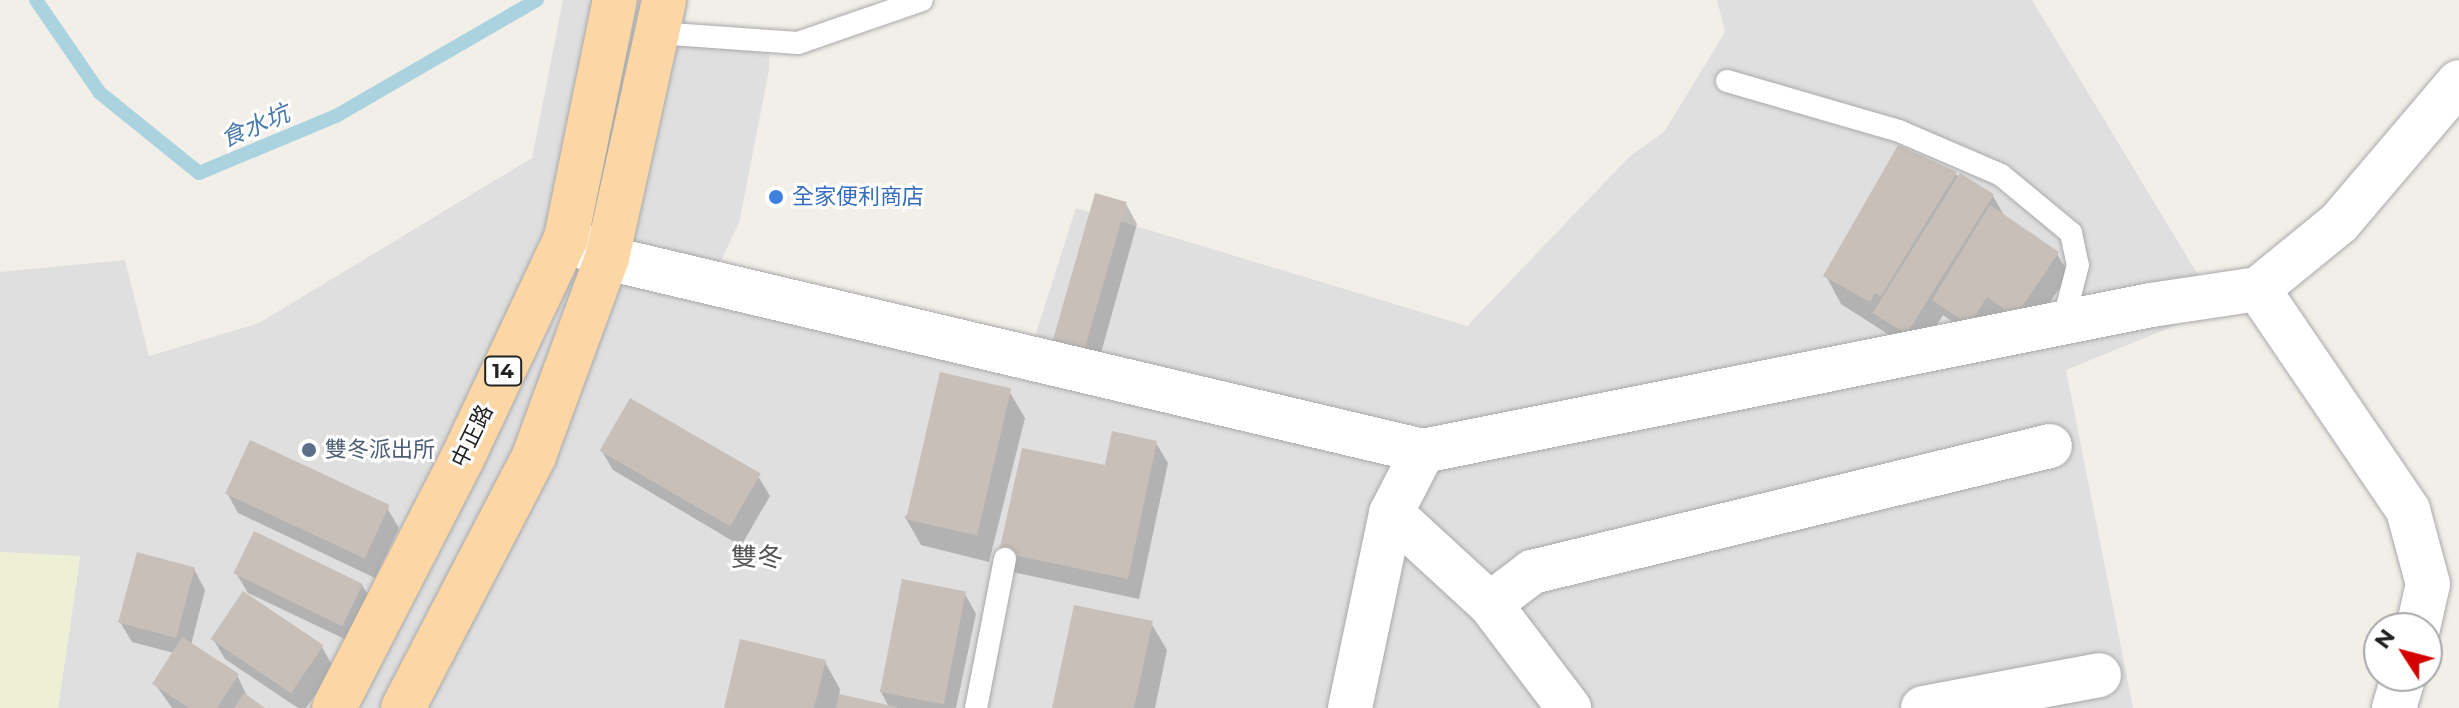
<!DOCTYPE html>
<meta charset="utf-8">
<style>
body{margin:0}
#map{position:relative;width:2459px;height:708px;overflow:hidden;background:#f2efe9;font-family:Montserrat,"Noto Sans TC",sans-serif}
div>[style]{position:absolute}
.residential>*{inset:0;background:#e0dfdf}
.farmland>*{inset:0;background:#eef0d5}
.shadow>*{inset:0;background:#0003}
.stream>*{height:14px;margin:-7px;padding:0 7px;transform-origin:7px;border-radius:7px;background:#aad3df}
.building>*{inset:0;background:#c7bfb8;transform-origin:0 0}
.roads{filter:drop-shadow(0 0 2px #a9a9a9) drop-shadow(0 0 2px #a9a9a9)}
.lane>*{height:22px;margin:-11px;padding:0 11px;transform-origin:11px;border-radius:11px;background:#fff}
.street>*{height:44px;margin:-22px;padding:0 22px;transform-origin:22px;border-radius:22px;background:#fff}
.primary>*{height:44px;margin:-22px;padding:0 22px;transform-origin:22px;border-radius:22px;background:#fcd6a4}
.dots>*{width:22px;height:22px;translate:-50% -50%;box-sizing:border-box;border:4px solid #fff;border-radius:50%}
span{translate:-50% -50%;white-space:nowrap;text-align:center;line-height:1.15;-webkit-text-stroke:6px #fff;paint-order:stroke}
.shield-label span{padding:2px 6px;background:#fff;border:2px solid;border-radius:6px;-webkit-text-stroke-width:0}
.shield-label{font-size:20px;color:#222;font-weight:700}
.shop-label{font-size:22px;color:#366cbe}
.left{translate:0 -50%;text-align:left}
.street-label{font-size:22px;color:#222}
.service-label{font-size:22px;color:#4e5e75}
.water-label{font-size:24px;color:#4a7aab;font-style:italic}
.quarter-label{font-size:26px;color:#555}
.north{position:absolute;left:2363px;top:612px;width:80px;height:80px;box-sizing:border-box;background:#fff;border:2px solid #a7a7a7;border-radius:50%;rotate:306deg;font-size:22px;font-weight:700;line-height:32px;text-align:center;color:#222}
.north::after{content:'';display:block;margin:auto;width:28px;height:36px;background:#d40000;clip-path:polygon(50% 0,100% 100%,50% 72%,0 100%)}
</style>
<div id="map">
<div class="residential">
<i style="clip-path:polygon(563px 0,688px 0,684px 29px,770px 29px,769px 70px,739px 223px,704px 296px,1021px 380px,1076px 208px,1467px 326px,1630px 156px,1664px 132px,1725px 32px,1717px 0,2032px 0,2218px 308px,2066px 370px,2133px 708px,58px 708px,80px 557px,0 552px,0 272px,125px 260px,149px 356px,259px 323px,532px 158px)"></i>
</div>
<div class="farmland">
<i style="clip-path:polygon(0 552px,80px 556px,58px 708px,0 708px)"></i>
</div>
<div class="shadow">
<i style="clip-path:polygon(1955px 174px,1993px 196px,2005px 217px,2057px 254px,2069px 274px,2027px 336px,1981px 343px,1943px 315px,1919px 354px,1841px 304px,1826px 276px)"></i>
<i style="clip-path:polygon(1126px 204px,1137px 224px,1096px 371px,1066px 363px)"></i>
<i style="clip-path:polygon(1009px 391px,1025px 418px,989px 562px,921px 545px,905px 517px)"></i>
<i style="clip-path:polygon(1156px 443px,1168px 463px,1139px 599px,1013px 572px,1001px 552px,1106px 468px)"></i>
<i style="clip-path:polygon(601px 450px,758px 476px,770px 496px,741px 546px,613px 470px)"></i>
<i style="clip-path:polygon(227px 493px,387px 508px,399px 528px,375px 578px,238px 513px)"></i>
<i style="clip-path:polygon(194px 569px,205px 590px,191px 645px,237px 675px,248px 698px,262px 708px,172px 708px,155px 684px,174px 653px,132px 642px,120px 622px)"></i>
<i style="clip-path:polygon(236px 573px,362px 585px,374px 605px,355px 644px,248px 593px)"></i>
<i style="clip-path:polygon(965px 594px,976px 614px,956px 708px,726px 708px,825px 662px,840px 689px,839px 696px,889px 707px,880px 690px)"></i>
<i style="clip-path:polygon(1151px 623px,1167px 650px,1155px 708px,1054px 708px)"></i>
<i style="clip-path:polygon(213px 639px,322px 647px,333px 667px,306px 708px,298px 708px,225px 659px)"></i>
</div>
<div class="stream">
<i style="left:36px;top:0;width:113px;rotate:55.5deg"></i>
<i style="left:100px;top:93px;width:127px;rotate:38.9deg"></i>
<i style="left:199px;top:173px;width:148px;rotate:-22.6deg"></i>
<i style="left:336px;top:116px;width:232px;rotate:-30deg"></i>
</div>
<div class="building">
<i style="clip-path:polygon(1898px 145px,1957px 172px,1881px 296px,1875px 293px,1870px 302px,1823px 276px)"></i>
<i style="left:1960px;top:173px;width:40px;height:165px;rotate:32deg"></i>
<i style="left:1095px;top:193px;width:33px;height:156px;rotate:16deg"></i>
<i style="clip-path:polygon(1990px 205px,2059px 252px,2015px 317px,1987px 297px,1969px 325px,1932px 300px)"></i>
<i style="left:940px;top:372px;width:73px;height:151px;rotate:13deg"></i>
<i style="left:630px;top:398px;width:151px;height:61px;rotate:30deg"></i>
<i style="clip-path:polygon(1112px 431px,1157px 441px,1128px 579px,999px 552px,1022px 448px,1105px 465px)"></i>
<i style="left:250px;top:440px;width:154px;height:59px;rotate:25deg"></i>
<i style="left:254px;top:531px;width:121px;height:47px;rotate:26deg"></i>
<i style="left:137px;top:552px;width:60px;height:73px;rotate:15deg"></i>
<i style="left:902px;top:579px;width:65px;height:115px;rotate:11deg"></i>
<i style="left:243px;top:591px;width:97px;height:58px;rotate:34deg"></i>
<i style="clip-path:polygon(1074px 605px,1153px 621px,1134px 708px,1052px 708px)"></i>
<i style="clip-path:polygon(182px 637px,239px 674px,217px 708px,189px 708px,152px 684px)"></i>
<i style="clip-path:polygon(740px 639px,826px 660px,814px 708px,724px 708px)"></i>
<i style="clip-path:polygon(244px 693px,265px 708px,234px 708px)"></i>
<i style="clip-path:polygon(839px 694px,897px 707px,897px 708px,836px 708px)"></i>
</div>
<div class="roads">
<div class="lane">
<i style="left:657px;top:33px;width:141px;rotate:4.1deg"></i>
<i style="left:798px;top:43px;width:131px;rotate:-19.1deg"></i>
<i style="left:1727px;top:81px;width:179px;rotate:16.2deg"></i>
<i style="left:1899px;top:131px;width:111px;rotate:23.3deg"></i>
<i style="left:2001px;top:175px;width:91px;rotate:39.6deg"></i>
<i style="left:2071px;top:233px;width:33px;rotate:78deg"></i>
<i style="left:2078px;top:265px;width:59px;rotate:104.7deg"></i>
<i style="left:976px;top:708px;width:152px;rotate:-79deg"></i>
</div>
<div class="street">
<i style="left:572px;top:241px;width:39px;rotate:26deg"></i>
<i style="left:607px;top:258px;width:839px;rotate:13.31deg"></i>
<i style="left:1423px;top:451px;width:742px;rotate:-11.34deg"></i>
<i style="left:2151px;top:305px;width:108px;rotate:-8.5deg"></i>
<i style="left:2258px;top:289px;width:104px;rotate:-39.2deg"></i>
<i style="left:2339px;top:223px;width:185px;rotate:-49.6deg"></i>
<i style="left:2258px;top:289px;width:267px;rotate:55.8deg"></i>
<i style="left:2408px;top:510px;width:77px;rotate:74.9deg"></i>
<i style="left:2428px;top:584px;width:45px;rotate:102.8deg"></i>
<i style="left:1391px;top:513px;width:134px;rotate:42.6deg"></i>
<i style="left:1490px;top:604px;width:131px;rotate:52.8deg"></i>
<i style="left:1490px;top:604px;width:53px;rotate:-37.3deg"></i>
<i style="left:1532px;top:572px;width:533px;rotate:-13.67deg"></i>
<i style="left:1350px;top:708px;width:199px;rotate:-78.1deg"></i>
<i style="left:1391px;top:513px;width:70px;rotate:-62.7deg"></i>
<i style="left:1923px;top:708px;width:179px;rotate:-10.6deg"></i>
<i style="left:2394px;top:708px;width:34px;rotate:-73deg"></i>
</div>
<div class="primary">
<i style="left:334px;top:708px;width:280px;rotate:-62.8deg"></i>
<i style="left:462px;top:459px;width:244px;rotate:-64.8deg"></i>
<i style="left:566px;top:238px;width:243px;rotate:-78.4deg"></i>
<i style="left:403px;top:708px;width:284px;rotate:-62.5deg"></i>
<i style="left:534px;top:456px;width:211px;rotate:-69.8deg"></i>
<i style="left:607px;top:258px;width:264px;rotate:-77.5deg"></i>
</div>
</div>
<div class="dots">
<i style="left:776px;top:197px;background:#3f7fe0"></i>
<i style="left:309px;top:450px;background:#5c6f8a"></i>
</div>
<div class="shield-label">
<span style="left:503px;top:371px">14</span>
</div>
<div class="shop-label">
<span class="left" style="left:792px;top:197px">全家便利商店</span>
</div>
<div class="street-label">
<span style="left:472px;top:436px;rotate:-64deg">中正路</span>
</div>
<div class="service-label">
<span class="left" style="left:325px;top:450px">雙冬派出所</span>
</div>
<div class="water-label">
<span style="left:255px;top:126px;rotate:-23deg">食水坑</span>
</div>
<div class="quarter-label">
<span style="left:757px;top:558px">雙冬</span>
</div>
<div class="north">N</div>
</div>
